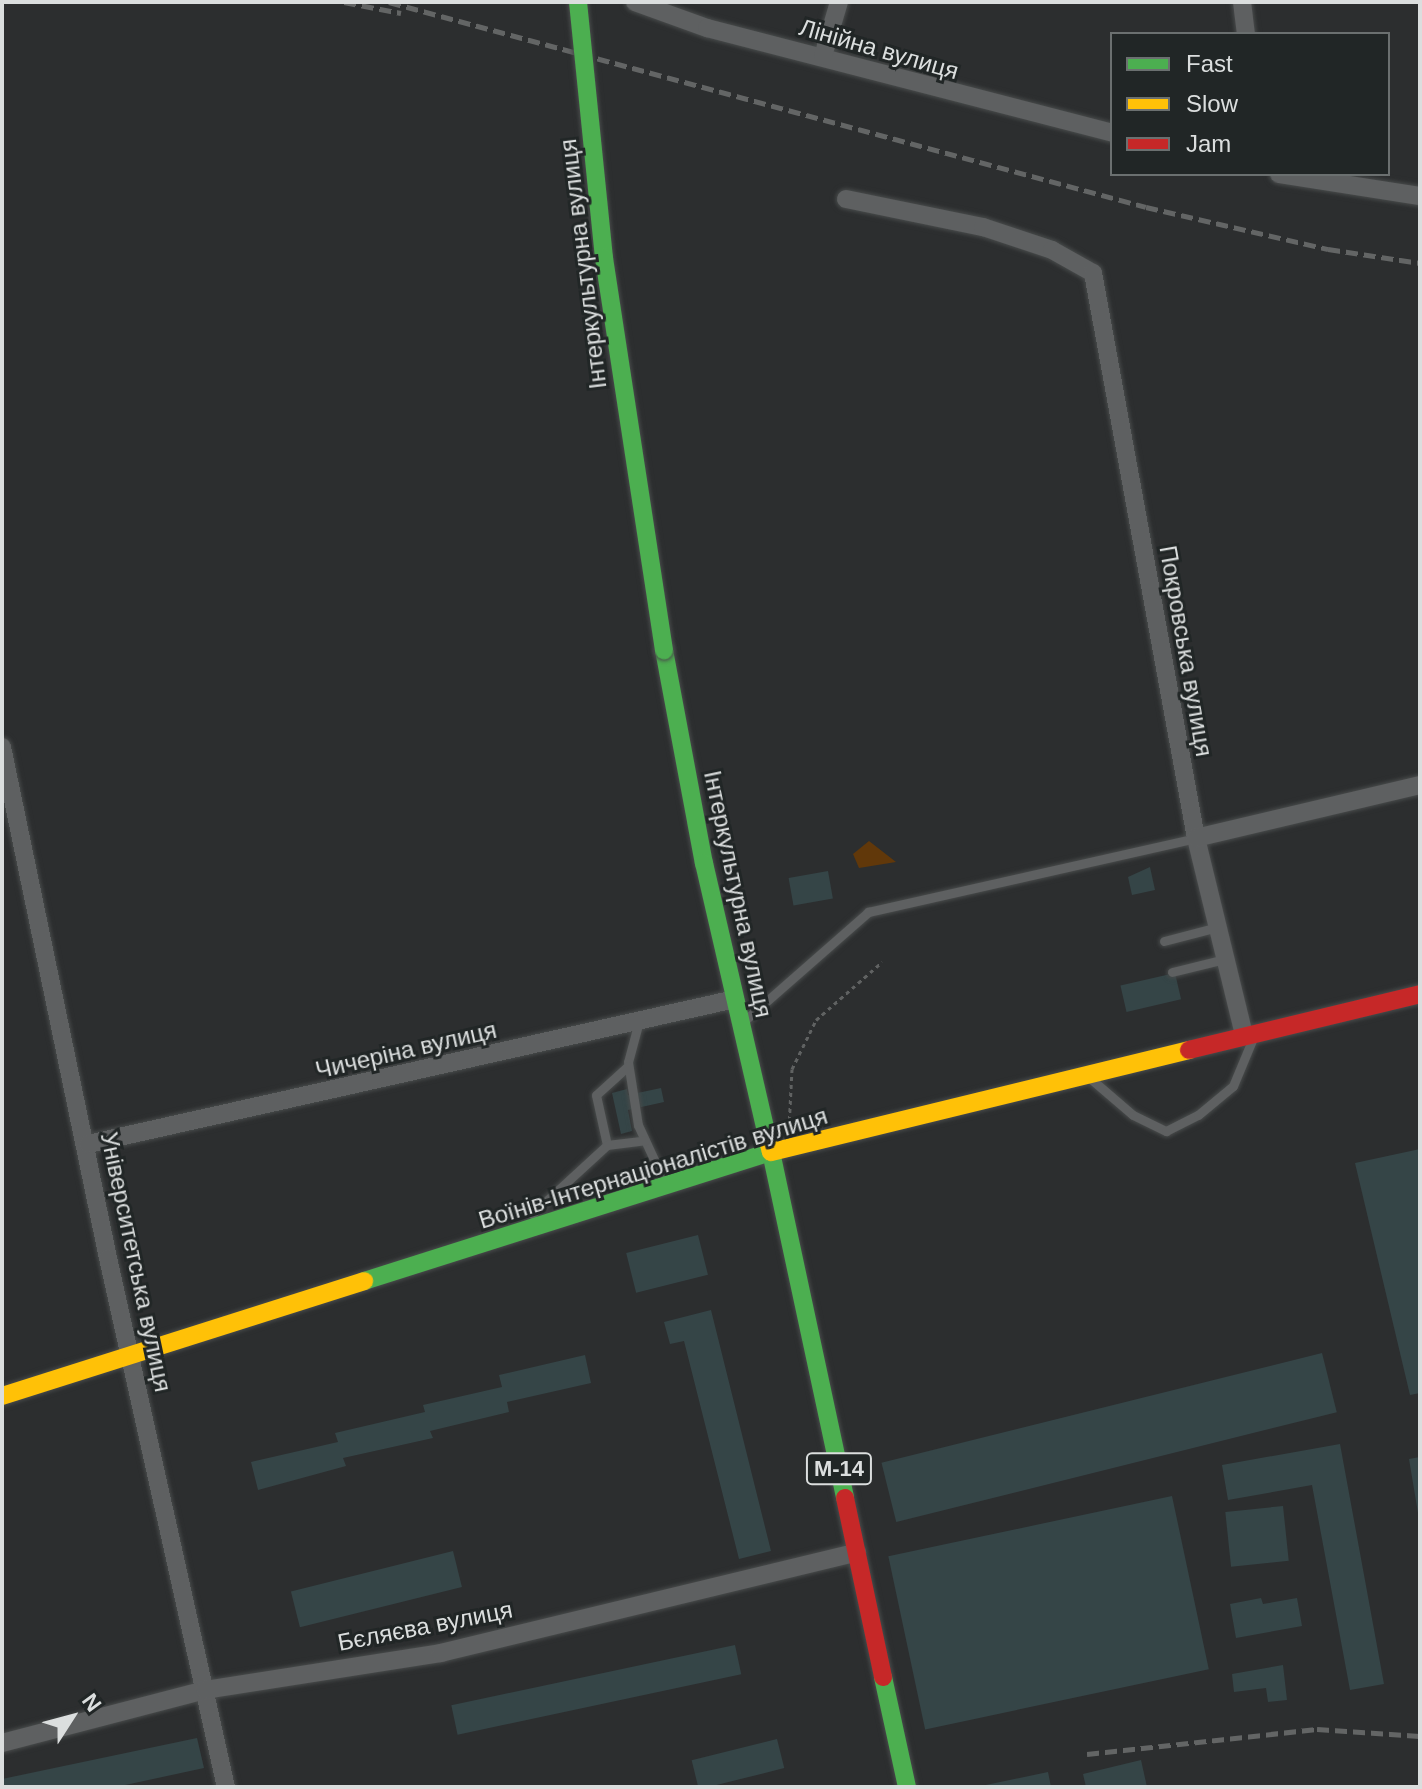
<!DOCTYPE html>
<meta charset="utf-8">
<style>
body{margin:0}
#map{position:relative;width:1422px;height:1789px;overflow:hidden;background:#2c2e2f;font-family:Arial,sans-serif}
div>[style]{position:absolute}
.green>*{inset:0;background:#61380a}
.building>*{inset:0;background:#354547;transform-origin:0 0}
.path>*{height:3px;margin-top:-1.5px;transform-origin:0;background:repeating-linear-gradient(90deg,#606262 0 4px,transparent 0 8px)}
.roads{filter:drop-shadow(0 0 2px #484b4b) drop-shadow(0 0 2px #484b4b)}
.lane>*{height:9px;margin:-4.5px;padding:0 4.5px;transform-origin:4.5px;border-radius:4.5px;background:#5e6061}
.street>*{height:18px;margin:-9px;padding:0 9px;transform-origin:9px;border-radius:9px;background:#5e6061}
.fast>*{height:18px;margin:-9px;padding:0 9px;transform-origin:9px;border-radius:9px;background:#4caf50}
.slow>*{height:18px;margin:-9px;padding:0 9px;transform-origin:9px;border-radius:9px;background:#ffc107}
.jam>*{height:18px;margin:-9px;padding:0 9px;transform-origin:9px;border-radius:9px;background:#c62828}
.rail>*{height:5px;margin-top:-2.5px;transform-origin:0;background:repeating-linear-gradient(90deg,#636565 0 12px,transparent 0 18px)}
.bridges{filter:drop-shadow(0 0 2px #484b4b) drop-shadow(0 0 2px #484b4b)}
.fast-bridge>*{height:18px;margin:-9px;padding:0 9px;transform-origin:9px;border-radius:9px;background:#4caf50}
span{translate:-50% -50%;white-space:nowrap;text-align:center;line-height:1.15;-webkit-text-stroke:6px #212626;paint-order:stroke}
.shield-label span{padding:2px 6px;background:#212626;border:2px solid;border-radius:6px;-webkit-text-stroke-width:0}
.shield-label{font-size:22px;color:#dbdede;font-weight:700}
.street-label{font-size:24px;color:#dbdede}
.frame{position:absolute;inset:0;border:4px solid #dbdede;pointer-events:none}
.legend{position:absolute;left:1110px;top:32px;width:280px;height:144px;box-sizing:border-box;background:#212626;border:2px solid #6b7070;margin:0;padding:10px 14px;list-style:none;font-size:24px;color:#dbdede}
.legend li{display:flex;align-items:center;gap:16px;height:40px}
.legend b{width:40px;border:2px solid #6b7070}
.north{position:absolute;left:32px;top:1677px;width:80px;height:80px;-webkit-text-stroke:6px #212626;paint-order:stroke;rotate:54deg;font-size:22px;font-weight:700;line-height:32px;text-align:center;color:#dbdede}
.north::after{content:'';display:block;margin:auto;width:28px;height:36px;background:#dbdede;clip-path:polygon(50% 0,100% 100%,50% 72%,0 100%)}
</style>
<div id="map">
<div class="green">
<i style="clip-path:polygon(869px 841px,896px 862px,859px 868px,853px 854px)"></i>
</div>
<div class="building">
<i style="clip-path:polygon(1150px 867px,1155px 890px,1132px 895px,1128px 877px)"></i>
<i style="left:828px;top:871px;width:28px;height:40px;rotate:80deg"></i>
<i style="left:1175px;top:973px;width:27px;height:56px;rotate:77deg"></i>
<i style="clip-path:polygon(661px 1088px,664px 1102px,628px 1110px,632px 1131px,621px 1134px,612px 1093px,627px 1089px,628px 1095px)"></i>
<i style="clip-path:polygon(1420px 1149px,1420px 1393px,1410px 1395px,1355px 1163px)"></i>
<i style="left:698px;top:1235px;width:41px;height:74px;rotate:76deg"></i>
<i style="clip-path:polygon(711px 1310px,771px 1551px,739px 1559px,684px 1341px,670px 1344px,664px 1322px)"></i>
<i style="left:1322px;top:1353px;width:61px;height:454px;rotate:76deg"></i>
<i style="clip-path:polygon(585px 1355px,591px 1383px,507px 1402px,509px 1412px,430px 1431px,433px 1438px,343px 1458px,346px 1466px,258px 1490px,251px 1462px,338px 1442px,335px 1433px,425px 1412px,423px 1405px,502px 1387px,499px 1375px)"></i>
<i style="clip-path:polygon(1340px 1444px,1384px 1684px,1350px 1690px,1312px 1485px,1228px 1500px,1222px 1465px)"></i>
<i style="clip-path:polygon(1420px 1457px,1420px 1512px,1418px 1513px,1409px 1459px)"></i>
<i style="left:1172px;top:1496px;width:177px;height:290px;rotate:78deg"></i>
<i style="left:1283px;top:1506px;width:55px;height:58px;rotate:84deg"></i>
<i style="left:453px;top:1551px;width:37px;height:167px;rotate:76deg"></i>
<i style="clip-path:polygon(1261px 1598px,1263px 1604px,1297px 1598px,1302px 1626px,1236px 1638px,1230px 1604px)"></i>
<i style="left:735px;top:1645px;width:30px;height:290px;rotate:78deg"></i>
<i style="clip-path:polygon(1283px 1665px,1287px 1700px,1268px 1702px,1266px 1688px,1234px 1692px,1232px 1674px)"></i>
<i style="clip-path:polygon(197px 1738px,204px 1768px,116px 1787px,2px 1787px,2px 1779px)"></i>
<i style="left:777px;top:1739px;width:30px;height:88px;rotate:76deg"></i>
<i style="clip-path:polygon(1141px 1760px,1147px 1787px,1086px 1787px,1083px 1774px)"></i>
<i style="clip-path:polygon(1048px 1772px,1051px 1787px,982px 1787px,981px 1786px)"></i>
</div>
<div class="path">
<i style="left:789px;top:1128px;width:59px;rotate:-87.1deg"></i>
<i style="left:792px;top:1069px;width:55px;rotate:-63.9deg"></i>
<i style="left:816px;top:1020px;width:88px;rotate:-41.3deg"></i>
</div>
<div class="roads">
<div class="lane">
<i style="left:1164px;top:941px;width:56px;rotate:-14.5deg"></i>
<i style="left:1172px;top:972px;width:55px;rotate:-13.8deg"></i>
<i style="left:639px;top:1021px;width:42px;rotate:105deg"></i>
<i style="left:628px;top:1062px;width:64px;rotate:81deg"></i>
<i style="left:638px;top:1125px;width:60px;rotate:65.2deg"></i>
<i style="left:743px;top:1022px;width:167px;rotate:-41.3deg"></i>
<i style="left:868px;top:912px;width:336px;rotate:-12.7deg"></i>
<i style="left:1091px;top:1079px;width:55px;rotate:40.6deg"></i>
<i style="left:1133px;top:1115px;width:37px;rotate:26deg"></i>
<i style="left:1166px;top:1131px;width:36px;rotate:-27deg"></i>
<i style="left:1198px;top:1115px;width:45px;rotate:-39.6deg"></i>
<i style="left:1233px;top:1086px;width:52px;rotate:-67.4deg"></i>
<i style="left:607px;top:1145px;width:51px;rotate:-102.4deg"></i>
<i style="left:596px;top:1095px;width:43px;rotate:-42.2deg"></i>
<i style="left:532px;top:1214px;width:102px;rotate:-42.6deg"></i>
<i style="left:607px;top:1145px;width:38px;rotate:-7deg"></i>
</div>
<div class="street">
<i style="left:635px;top:2px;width:77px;rotate:19.9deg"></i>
<i style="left:707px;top:28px;width:418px;rotate:14.5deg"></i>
<i style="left:1242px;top:2px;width:32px;rotate:83deg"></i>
<i style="left:823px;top:56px;width:56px;rotate:-73.5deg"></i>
<i style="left:1279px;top:174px;width:143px;rotate:8.9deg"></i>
<i style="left:846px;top:199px;width:140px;rotate:11.6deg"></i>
<i style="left:983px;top:227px;width:73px;rotate:18.4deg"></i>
<i style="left:1052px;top:250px;width:47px;rotate:29.3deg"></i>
<i style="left:1093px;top:273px;width:574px;rotate:79.67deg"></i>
<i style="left:1196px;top:838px;width:203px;rotate:76.3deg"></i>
<i style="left:2px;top:747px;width:522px;rotate:78.28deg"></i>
<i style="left:108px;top:1258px;width:542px;rotate:77.43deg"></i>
<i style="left:1196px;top:838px;width:230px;rotate:-13.3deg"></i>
<i style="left:88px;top:1144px;width:663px;rotate:-12.63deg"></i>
<i style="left:2px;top:1743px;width:210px;rotate:-14.6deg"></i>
<i style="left:205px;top:1690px;width:239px;rotate:-8.9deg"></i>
<i style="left:441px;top:1653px;width:428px;rotate:-13.6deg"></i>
</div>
<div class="fast">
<i style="left:664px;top:650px;width:217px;rotate:79.4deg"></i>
<i style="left:704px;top:863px;width:285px;rotate:77deg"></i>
<i style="left:364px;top:1281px;width:427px;rotate:-17.6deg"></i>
<i style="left:771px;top:1152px;width:354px;rotate:77.9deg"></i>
<i style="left:883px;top:1677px;width:113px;rotate:77.7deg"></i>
</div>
<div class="slow">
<i style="left:768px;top:1141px;width:11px;rotate:75deg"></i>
<i style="left:771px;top:1152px;width:430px;rotate:-13.7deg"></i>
<i style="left:2px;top:1396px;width:380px;rotate:-17.6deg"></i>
</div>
<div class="jam">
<i style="left:1189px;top:1050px;width:238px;rotate:-13.6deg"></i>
<i style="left:845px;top:1498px;width:183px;rotate:78deg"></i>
</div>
</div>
<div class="rail">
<i style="left:344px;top:2px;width:58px;rotate:10.9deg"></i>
<i style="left:389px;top:2px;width:784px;rotate:15.15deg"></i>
<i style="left:1146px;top:207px;width:187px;rotate:13deg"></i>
<i style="left:1328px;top:249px;width:93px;rotate:8.7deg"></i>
<i style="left:1087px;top:1754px;width:231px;rotate:-6.2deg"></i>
<i style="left:1317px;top:1729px;width:103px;rotate:3.9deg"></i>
</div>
<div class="bridges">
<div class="fast-bridge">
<i style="left:578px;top:2px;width:257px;rotate:84.2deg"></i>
<i style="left:604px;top:258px;width:397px;rotate:81.3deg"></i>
</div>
</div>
<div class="shield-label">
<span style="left:839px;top:1469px">М-14</span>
</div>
<div class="street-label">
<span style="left:879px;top:49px;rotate:16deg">Лінійна вулиця</span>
<span style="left:583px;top:264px;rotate:-97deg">Інтеркультурна вулиця</span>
<span style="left:1186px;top:651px;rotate:80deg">Покровська вулиця</span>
<span style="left:738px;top:894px;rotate:78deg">Інтеркультурна вулиця</span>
<span style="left:406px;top:1050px;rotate:-13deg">Чичеріна вулиця</span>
<span style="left:653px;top:1168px;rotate:-17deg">Воїнів-Інтернаціоналістів вулиця</span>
<span style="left:136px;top:1262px;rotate:78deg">Університетська вулиця</span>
<span style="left:425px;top:1626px;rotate:-11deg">Бєляєва вулиця</span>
</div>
<div class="frame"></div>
<ul class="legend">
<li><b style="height:10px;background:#4caf50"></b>Fast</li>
<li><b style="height:10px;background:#ffc107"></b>Slow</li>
<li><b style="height:10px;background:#c62828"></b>Jam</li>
</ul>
<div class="north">N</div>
</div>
